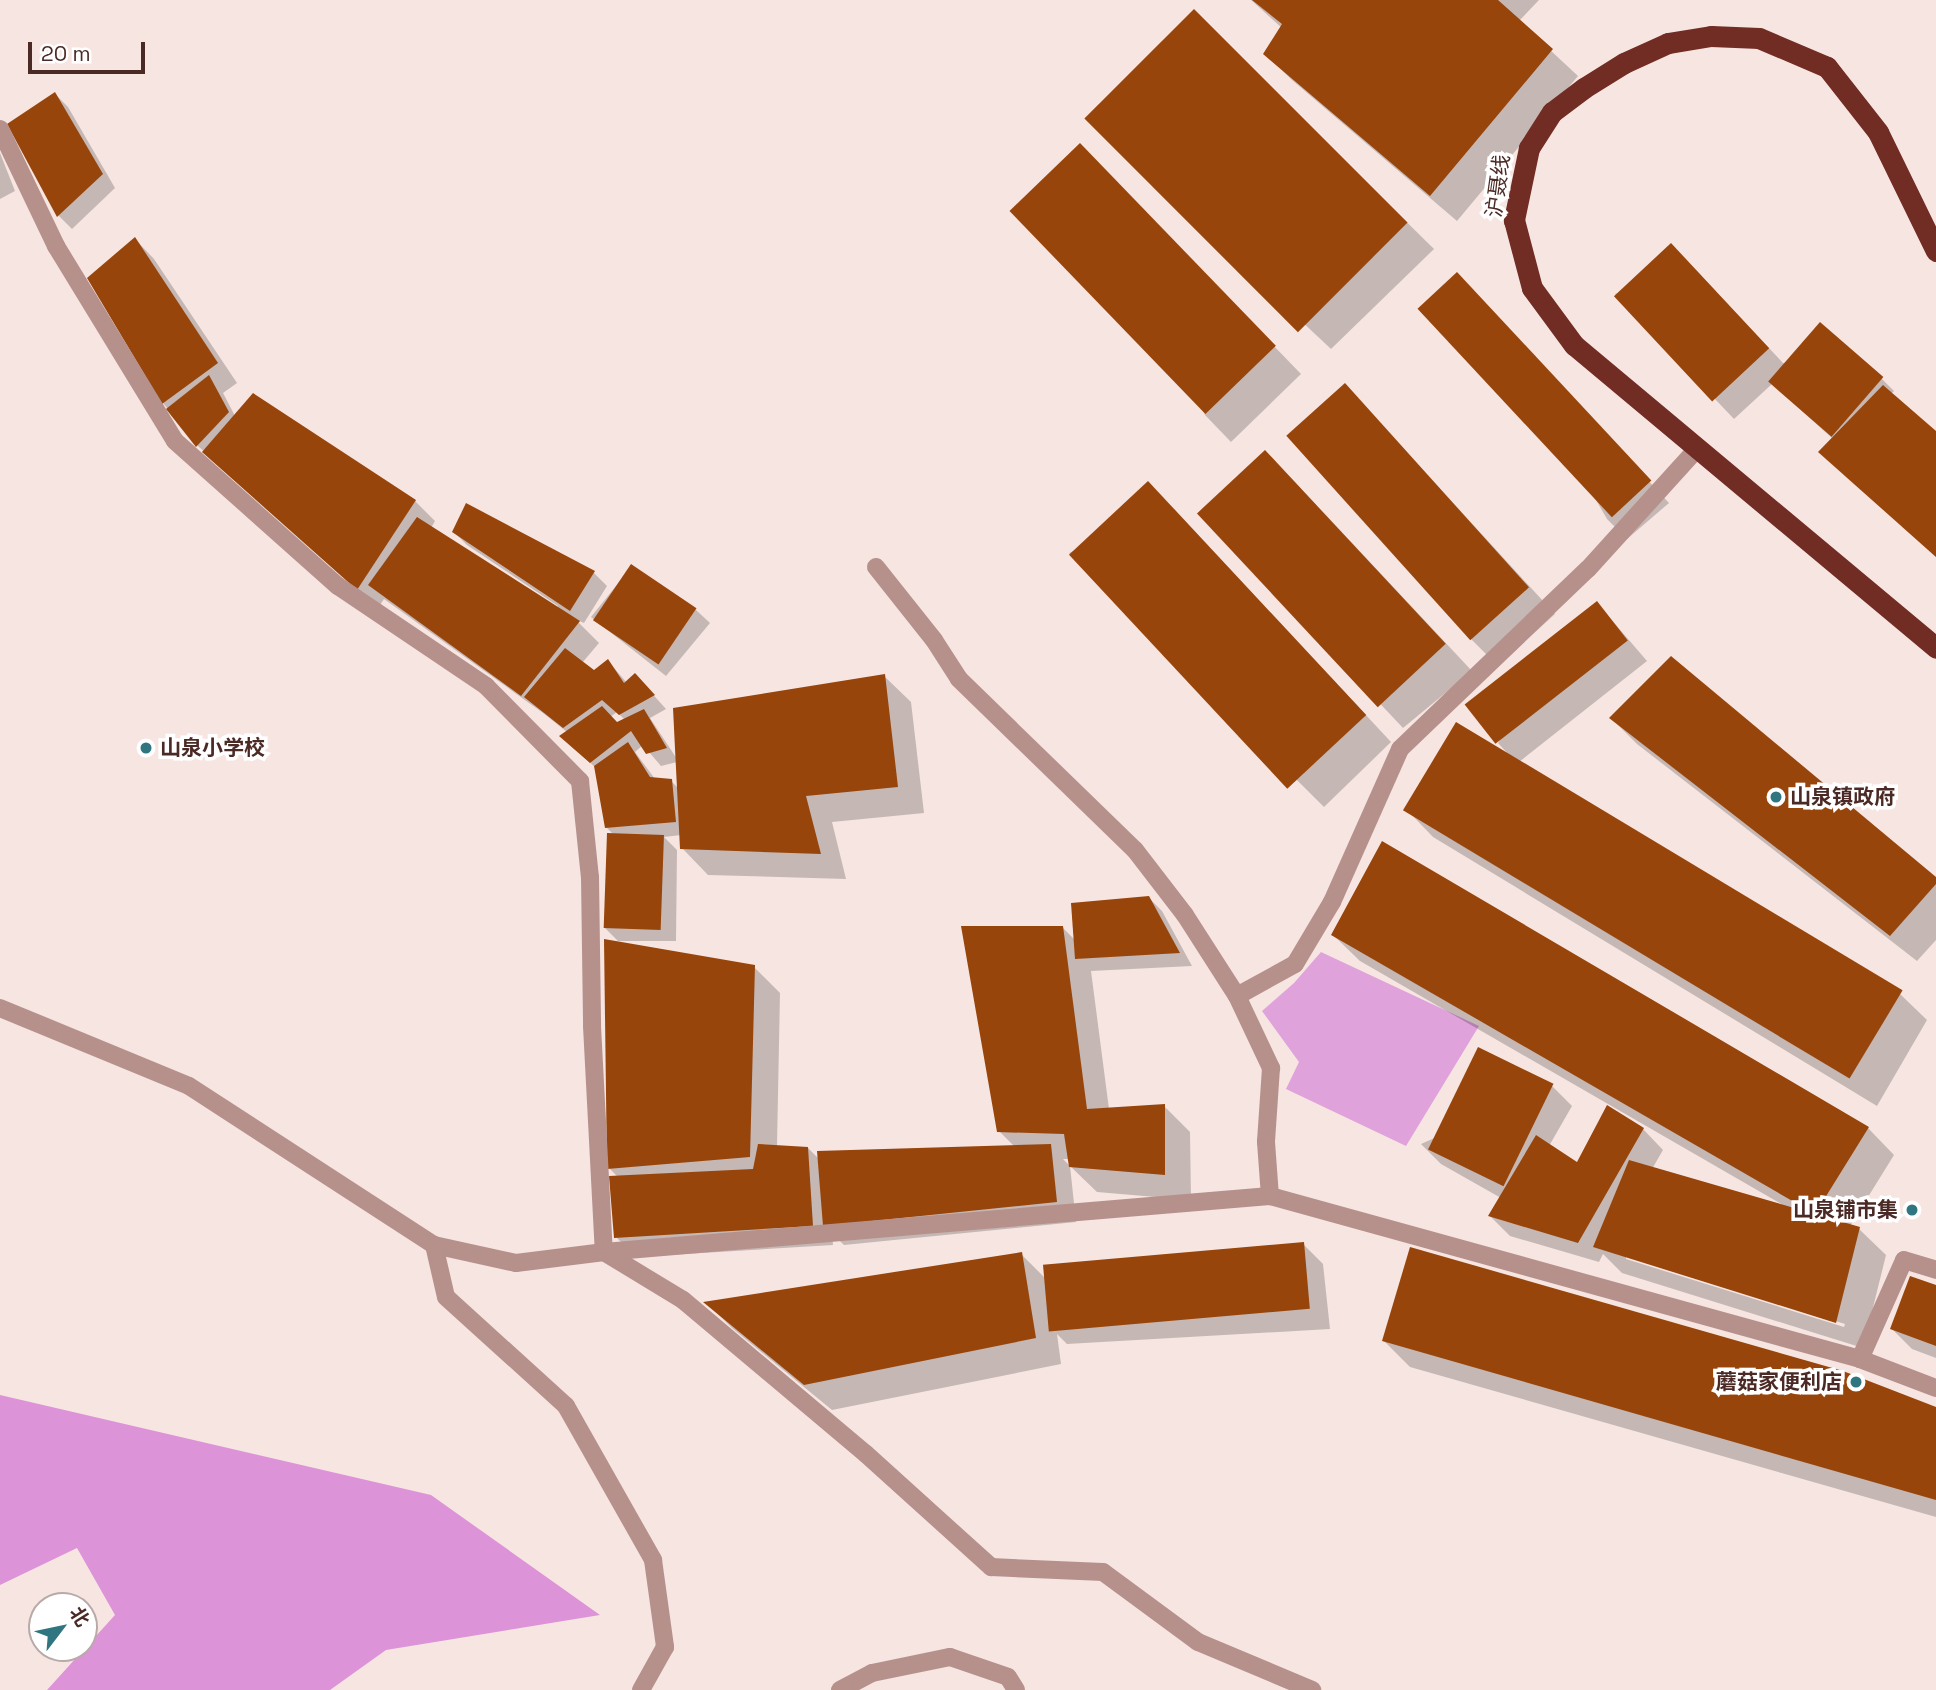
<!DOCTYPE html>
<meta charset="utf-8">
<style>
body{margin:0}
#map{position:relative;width:1936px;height:1690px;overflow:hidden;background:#f7e5e2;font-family:"Space Grotesk","Noto Sans SC",sans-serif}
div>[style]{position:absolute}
.green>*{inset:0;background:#dfa2db}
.forest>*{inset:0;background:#dd93d8}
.shadow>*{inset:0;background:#0003}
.building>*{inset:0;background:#97450b;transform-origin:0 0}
.minor>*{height:18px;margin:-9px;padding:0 9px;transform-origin:9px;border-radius:9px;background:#b6918c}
.highway>*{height:21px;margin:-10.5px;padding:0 10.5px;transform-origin:10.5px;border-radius:10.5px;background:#712c24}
.dots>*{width:19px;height:19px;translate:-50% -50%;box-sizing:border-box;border:4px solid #fff;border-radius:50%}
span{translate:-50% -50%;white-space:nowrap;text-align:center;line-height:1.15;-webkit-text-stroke:7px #fff;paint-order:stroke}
.street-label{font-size:21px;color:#4b2a25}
.poi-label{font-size:21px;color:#4b2a25;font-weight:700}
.left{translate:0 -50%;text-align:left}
.right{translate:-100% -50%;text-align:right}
.north{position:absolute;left:28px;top:1592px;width:70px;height:70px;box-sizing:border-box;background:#fff;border:2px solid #b7aaa8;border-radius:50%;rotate:58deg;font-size:19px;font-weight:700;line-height:28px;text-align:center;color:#4b2a25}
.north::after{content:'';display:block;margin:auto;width:24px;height:32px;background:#2f7681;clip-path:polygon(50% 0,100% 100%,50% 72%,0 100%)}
.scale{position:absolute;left:28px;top:42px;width:117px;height:32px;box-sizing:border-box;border:4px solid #4b2a25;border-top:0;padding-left:9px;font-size:21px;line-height:24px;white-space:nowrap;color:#4b2a25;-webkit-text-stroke:5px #fff;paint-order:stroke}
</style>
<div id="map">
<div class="green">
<i style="clip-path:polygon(1321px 952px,1479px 1026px,1406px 1146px,1286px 1089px,1299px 1062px,1262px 1011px,1294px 983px)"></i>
</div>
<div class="forest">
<i style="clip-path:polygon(0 1395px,431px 1495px,600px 1615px,386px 1650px,330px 1690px,47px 1690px,115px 1615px,77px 1548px,0 1585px)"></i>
</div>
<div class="shadow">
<i style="clip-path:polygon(1251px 0,1539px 0,1519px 21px,1578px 76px,1457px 221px,1292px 80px,1265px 54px,1282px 28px)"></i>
<i style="clip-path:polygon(1194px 12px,1434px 249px,1331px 349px,1118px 149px)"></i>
<i style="clip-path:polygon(55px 94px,68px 107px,115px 188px,72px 229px,59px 216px,9px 125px)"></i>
<i style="clip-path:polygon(0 153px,15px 191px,0 199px)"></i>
<i style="clip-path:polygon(1106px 172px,1301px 374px,1231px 442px,1205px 415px)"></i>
<i style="clip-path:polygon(evenodd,135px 239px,154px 259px,237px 383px,223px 393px,235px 416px,415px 501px,435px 521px,431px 528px,557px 608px,558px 606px,467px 545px,454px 532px,467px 505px,594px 573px,607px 586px,584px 623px,575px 619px,599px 643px,582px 663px,594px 672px,608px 661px,627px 683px,648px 689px,666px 709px,650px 718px,677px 759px,884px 676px,911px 702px,924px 813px,832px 822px,846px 879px,708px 875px,682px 848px,681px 835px,664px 837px,677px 850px,676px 941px,618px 941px,605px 928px,614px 835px,606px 827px,596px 768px,575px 749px,567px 732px,543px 713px,384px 599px,378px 608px,198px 446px,163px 403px,135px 239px,617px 712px,625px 720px,617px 724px,610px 717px,617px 712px,135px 239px,643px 745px,661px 766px,677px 762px,679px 789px,671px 781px,655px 779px,635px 752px,643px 745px)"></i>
<i style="clip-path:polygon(1691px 265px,1783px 363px,1881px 378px,1894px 391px,1891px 394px,1936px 433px,1936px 557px,1820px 452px,1833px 439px,1772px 384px,1734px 419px,1615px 294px)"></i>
<i style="clip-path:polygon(1477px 295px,1669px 503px,1627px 539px,1607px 519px)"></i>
<i style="clip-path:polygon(1345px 385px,1555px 614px,1498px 666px,1472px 640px)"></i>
<i style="clip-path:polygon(1292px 479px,1472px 671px,1403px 728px,1202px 515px)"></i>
<i style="clip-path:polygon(1174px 509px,1391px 742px,1324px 807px,1069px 553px)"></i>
<i style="clip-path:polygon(632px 566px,696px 610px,710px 623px,666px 676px,591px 617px)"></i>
<i style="clip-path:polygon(1597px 603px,1647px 661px,1519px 762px,1900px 994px,1927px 1020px,1877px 1106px,1433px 837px,1407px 810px,1508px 754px,1498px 743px)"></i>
<i style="clip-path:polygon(1611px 718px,1936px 879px,1936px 940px,1917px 961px,1637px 744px)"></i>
<i style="clip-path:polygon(1148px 897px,1162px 911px,1192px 966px,1091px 971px,1109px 1109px,1164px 1106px,1190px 1132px,1191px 1200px,1097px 1192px,1070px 1166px,1069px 1159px,1063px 1159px,1070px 1166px,1076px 1222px,844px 1245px,832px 1233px,833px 1245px,636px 1257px,616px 1237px,618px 1177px,609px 1168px,754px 967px,780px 993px,777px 1147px,808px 1148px,820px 1160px,1015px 1147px,999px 1131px,1063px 928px,1076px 941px)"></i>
<i style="clip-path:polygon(evenodd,1333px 935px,1868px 1128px,1894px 1155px,1850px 1226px,1859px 1229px,1886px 1255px,1863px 1348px,1622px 1273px,1603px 1254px,1599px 1262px,1510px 1236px,1490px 1216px,1501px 1198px,1441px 1164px,1421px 1144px,1552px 1086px,1572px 1106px,1549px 1146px,1578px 1164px,1643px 1129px,1663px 1150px,1652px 1169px,1783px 1205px,1360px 961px,1333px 935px,1626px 1256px,1845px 1324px,1844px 1327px,1626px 1259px,1626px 1256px)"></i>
<i style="clip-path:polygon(1303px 1244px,1323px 1264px,1330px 1329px,1067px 1344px,1057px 1334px,1061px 1364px,832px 1410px,732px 1328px,707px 1303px,1021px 1254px,1045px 1278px)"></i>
<i style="clip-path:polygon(1936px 1287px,1936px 1358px,1912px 1349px,1892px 1329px)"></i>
<i style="clip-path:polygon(1384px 1341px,1936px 1409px,1936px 1517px,1410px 1367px)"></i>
</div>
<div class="building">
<i style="clip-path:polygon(1252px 0,1498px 0,1553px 49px,1430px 196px,1263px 54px,1282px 24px)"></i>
<i style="left:1194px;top:9px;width:302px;height:155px;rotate:45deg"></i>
<i style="clip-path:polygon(55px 92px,103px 174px,57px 217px,7px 124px)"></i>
<i style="left:1080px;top:143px;width:282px;height:98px;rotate:46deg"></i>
<i style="clip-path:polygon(135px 237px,218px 363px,162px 404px,87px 278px)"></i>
<i style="left:1671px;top:243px;width:144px;height:78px;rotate:47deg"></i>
<i style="left:1457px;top:272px;width:285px;height:54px;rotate:47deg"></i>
<i style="left:1820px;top:322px;width:84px;height:79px;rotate:41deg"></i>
<i style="clip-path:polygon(209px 375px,229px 412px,196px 447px,166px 409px)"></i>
<i style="left:1345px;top:383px;width:275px;height:79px;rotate:48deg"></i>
<i style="clip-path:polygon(1883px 385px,1936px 431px,1936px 557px,1818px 452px)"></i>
<i style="clip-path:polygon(253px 393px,416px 500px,357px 590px,202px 452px)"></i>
<i style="left:1265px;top:450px;width:265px;height:93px;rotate:47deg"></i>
<i style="left:1148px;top:481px;width:320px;height:108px;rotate:47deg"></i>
<i style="clip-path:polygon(466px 503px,595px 571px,570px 611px,452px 532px)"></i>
<i style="clip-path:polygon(417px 517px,580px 621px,521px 696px,368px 585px)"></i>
<i style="left:631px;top:564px;width:79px;height:68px;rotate:34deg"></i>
<i style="left:1597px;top:601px;width:50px;height:168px;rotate:52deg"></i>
<i style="clip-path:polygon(565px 648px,594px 670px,608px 659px,624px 683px,635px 673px,655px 695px,619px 715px,602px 700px,563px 728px,524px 697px)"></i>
<i style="clip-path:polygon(1671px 656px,1936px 877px,1936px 884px,1890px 936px,1609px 718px)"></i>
<i style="clip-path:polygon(885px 674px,898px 787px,806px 796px,821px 854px,680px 849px,673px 708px)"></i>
<i style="clip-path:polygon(602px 706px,617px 722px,644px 709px,667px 748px,646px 754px,631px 731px,590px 763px,559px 736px)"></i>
<i style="left:1456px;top:722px;width:521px;height:103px;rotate:31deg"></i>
<i style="clip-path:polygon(628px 742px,650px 777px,672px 779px,676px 822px,605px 828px,594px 766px)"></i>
<i style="left:607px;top:833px;width:57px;height:95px;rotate:2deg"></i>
<i style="clip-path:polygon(1382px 841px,1869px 1127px,1815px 1214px,1860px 1227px,1836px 1323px,1593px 1247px,1629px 1160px,1815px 1214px,1331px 935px)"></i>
<i style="clip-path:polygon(1149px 896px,1180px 953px,1075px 959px,1071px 903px)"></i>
<i style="clip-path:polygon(961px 926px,1063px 926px,1087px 1109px,1165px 1104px,1165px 1175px,1069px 1167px,1064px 1134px,997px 1132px)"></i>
<i style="clip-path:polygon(604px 939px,755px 965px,750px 1157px,607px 1169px)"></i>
<i style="left:1478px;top:1047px;width:84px;height:114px;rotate:26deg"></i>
<i style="clip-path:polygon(1607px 1105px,1644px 1128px,1578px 1243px,1488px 1216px,1536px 1135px,1577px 1162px)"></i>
<i style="clip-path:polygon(758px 1144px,808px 1147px,813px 1226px,614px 1238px,609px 1176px,753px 1169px)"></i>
<i style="clip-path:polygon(1051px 1144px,1057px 1202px,823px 1226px,817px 1151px)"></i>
<i style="left:1304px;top:1242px;width:67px;height:262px;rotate:85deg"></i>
<i style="clip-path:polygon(1410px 1247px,1843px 1371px,1936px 1407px,1936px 1500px,1382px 1341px)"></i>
<i style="clip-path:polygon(1022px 1252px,1036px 1338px,804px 1385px,703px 1302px)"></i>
<i style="clip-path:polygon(1910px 1276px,1936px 1285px,1936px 1346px,1890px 1329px)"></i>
</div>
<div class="minor">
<i style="left:0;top:129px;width:130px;rotate:64.4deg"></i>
<i style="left:56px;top:246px;width:228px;rotate:58.6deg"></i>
<i style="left:175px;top:441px;width:218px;rotate:41.7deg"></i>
<i style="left:338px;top:586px;width:179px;rotate:34deg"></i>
<i style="left:486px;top:686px;width:134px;rotate:45.3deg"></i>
<i style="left:580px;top:781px;width:97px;rotate:84.1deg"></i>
<i style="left:590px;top:877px;width:149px;rotate:89.2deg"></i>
<i style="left:592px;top:1026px;width:226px;rotate:87deg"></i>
<i style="left:604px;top:1252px;width:92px;rotate:31.3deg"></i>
<i style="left:683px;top:1300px;width:239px;rotate:40.1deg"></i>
<i style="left:866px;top:1454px;width:169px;rotate:42.1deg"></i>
<i style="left:991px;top:1567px;width:112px;rotate:2.6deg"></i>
<i style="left:1103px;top:1572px;width:118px;rotate:36.4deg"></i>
<i style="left:1198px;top:1642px;width:124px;rotate:22.8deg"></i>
<i style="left:876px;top:567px;width:93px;rotate:51.5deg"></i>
<i style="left:934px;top:640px;width:46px;rotate:57.3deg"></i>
<i style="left:959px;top:679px;width:245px;rotate:44.2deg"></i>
<i style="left:1135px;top:850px;width:82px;rotate:52.4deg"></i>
<i style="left:1185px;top:915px;width:96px;rotate:57.3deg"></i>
<i style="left:1237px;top:996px;width:80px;rotate:64.7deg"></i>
<i style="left:1271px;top:1068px;width:74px;rotate:93.9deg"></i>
<i style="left:1266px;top:1142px;width:54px;rotate:85.8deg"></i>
<i style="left:1237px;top:996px;width:66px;rotate:-28.9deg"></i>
<i style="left:1295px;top:964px;width:72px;rotate:-59.2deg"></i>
<i style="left:1332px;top:902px;width:167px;rotate:-66deg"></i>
<i style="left:1400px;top:749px;width:260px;rotate:-43.8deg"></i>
<i style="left:1588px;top:569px;width:162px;rotate:-47.8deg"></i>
<i style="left:0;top:1008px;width:204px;rotate:22.4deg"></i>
<i style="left:189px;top:1086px;width:292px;rotate:33deg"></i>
<i style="left:434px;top:1245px;width:84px;rotate:12.4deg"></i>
<i style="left:516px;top:1263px;width:89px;rotate:-7.1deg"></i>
<i style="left:604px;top:1252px;width:668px;rotate:-4.81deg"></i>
<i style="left:1270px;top:1196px;width:612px;rotate:15.44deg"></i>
<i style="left:1860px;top:1359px;width:81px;rotate:20.9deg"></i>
<i style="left:434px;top:1245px;width:53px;rotate:77deg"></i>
<i style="left:446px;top:1297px;width:162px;rotate:42.2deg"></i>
<i style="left:566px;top:1406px;width:177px;rotate:60.5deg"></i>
<i style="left:653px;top:1560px;width:88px;rotate:82.1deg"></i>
<i style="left:665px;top:1647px;width:49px;rotate:119.2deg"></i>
<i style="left:1860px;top:1359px;width:108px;rotate:-66deg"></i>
<i style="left:1904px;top:1260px;width:34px;rotate:17deg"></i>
<i style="left:840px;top:1690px;width:36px;rotate:-28deg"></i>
<i style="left:872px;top:1673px;width:80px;rotate:-11.6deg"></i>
<i style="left:950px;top:1657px;width:61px;rotate:19deg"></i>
<i style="left:1008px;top:1677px;width:15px;rotate:58deg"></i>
</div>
<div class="highway">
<i style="left:1936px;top:251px;width:132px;rotate:-116deg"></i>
<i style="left:1878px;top:132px;width:83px;rotate:-128.1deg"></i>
<i style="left:1827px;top:67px;width:74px;rotate:-156.9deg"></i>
<i style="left:1759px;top:38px;width:48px;rotate:-177.6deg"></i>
<i style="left:1711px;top:36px;width:44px;rotate:170.8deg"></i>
<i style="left:1668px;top:43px;width:48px;rotate:155.6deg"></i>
<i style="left:1624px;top:63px;width:47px;rotate:148deg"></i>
<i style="left:1584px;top:88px;width:40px;rotate:143deg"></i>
<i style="left:1552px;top:112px;width:43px;rotate:122.6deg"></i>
<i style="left:1529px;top:148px;width:74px;rotate:101.8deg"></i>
<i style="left:1514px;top:220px;width:70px;rotate:75.2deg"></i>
<i style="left:1532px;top:288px;width:71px;rotate:53.6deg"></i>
<i style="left:1574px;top:345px;width:472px;rotate:39.9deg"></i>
</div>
<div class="dots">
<i style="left:146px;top:748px;background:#2f7681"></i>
<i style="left:1776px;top:797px;background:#2f7681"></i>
<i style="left:1912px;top:1210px;background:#2f7681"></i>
<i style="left:1856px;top:1382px;background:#2f7681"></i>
</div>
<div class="street-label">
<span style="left:1498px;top:186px;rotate:-82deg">沪聂线</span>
</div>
<div class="poi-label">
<span class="left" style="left:160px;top:748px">山泉小学校</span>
<span class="left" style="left:1790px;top:797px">山泉镇政府</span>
<span class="right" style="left:1898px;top:1210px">山泉铺市集</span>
<span class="right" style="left:1842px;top:1382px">蘑菇家便利店</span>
</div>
<div class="north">北</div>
<div class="scale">20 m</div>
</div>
